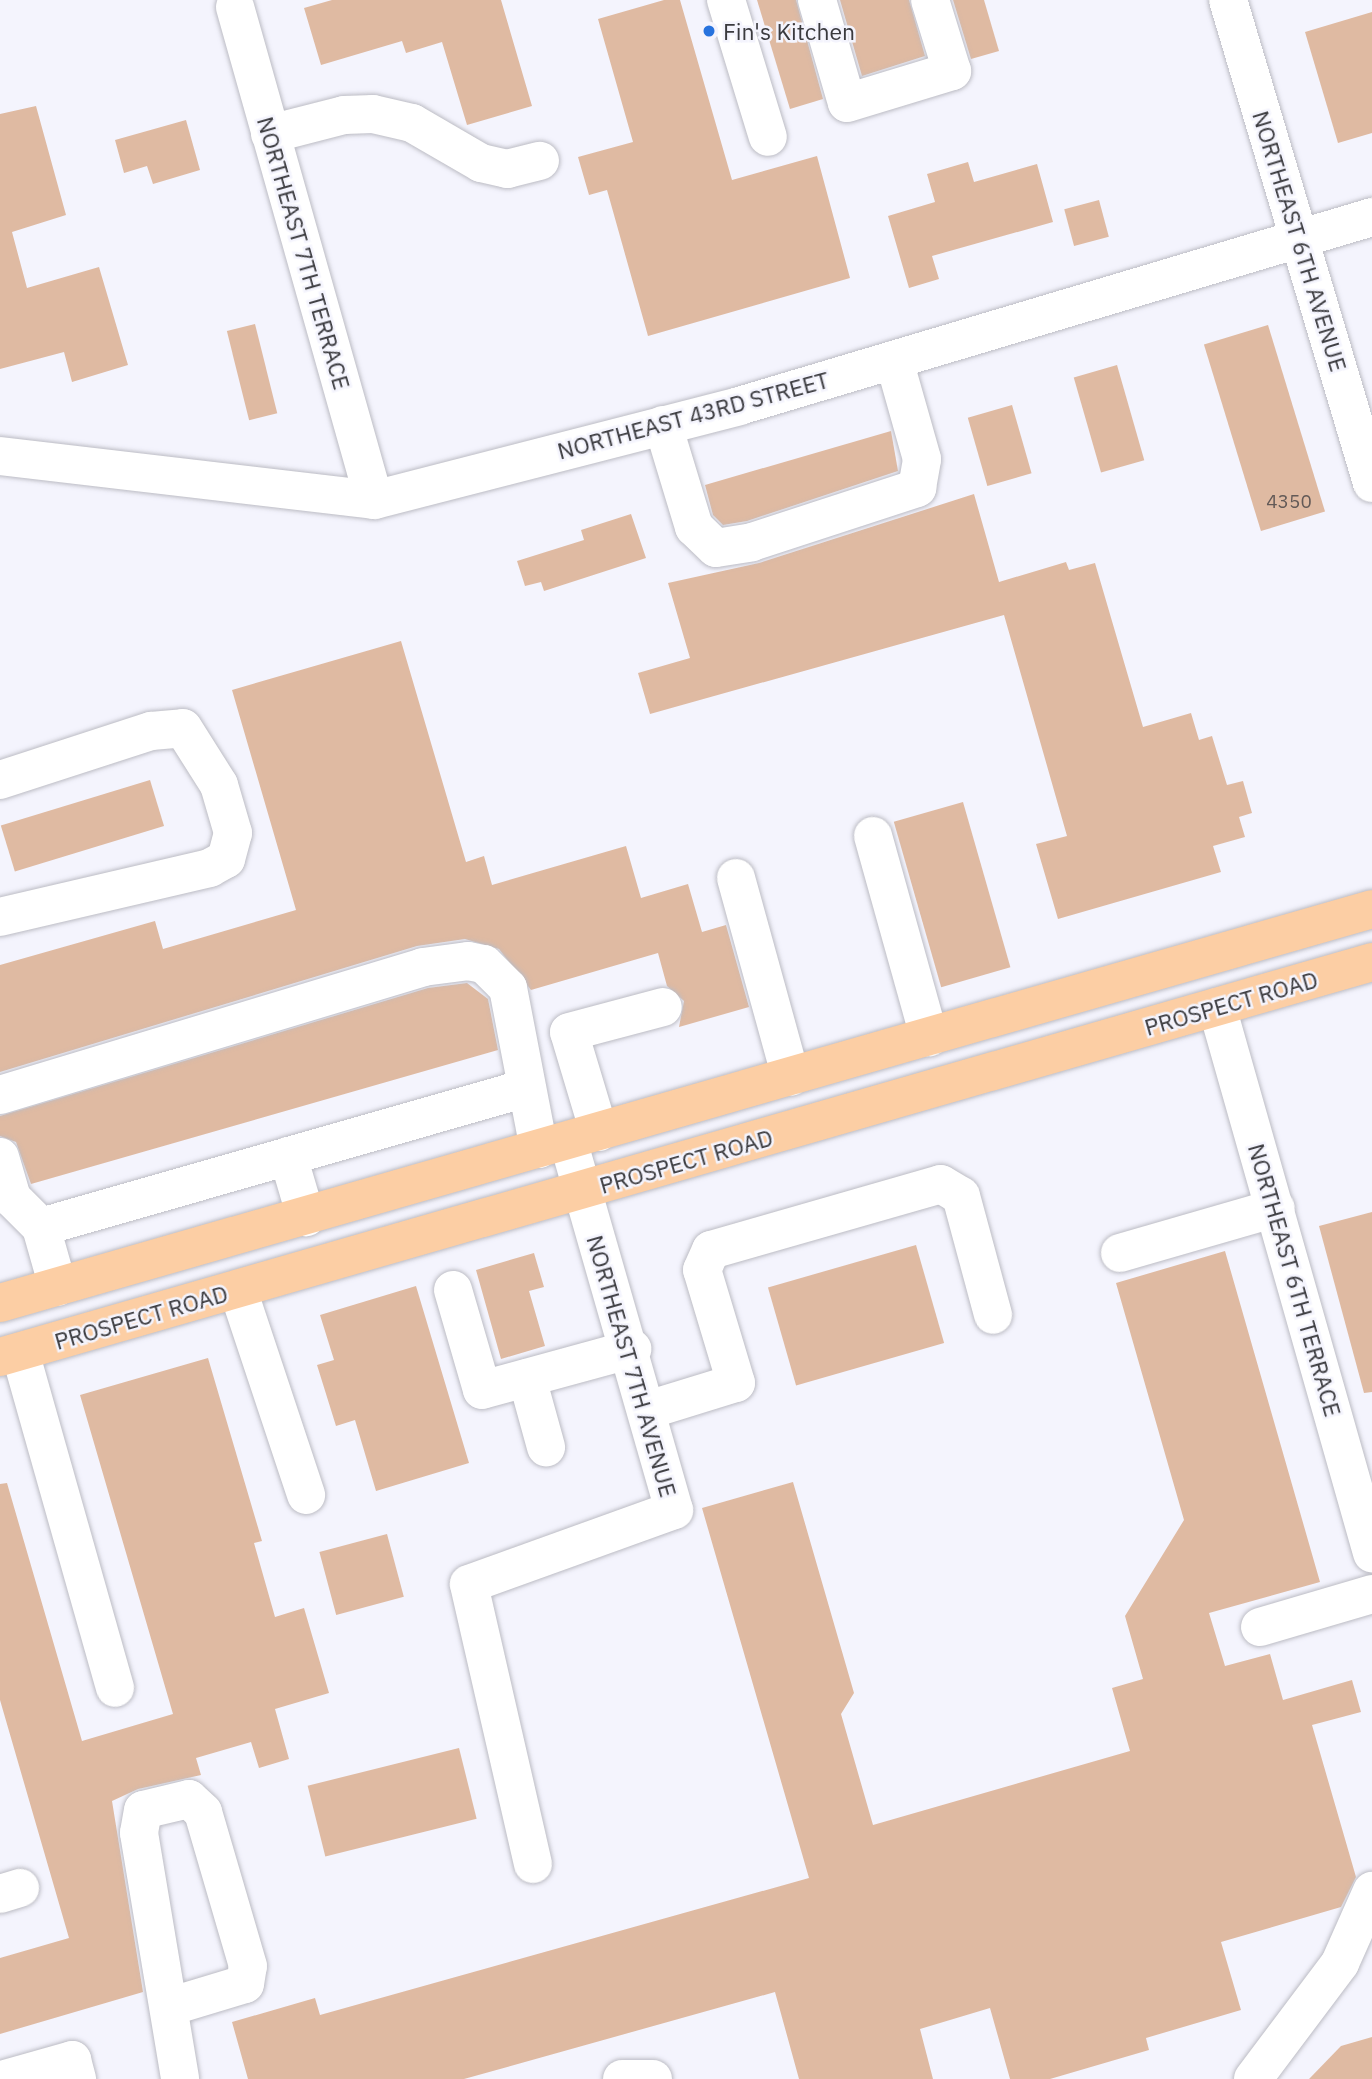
<!DOCTYPE html>
<style>
body{margin:0}
#map{position:relative;width:1372px;height:2079px;overflow:hidden;background:#f4f4fd;font-family:"IBM Plex Sans",sans-serif}
div>[style]{position:absolute}
.building>*{inset:0;background:#dfbaa2;transform-origin:0 0}
.roads{filter:drop-shadow(0 0 2px #bcbcc4) drop-shadow(0 0 2px #bcbcc4)}
.minor>*{height:38px;margin:-19px;padding:0 19px;transform-origin:19px;border-radius:19px;background:#fff}
.major>*{height:38px;margin:-19px;padding:0 19px;transform-origin:19px;border-radius:19px;background:#fccea4}
.dots>*{width:19px;height:19px;translate:-50% -50%;box-sizing:border-box;border:4px solid #f4f4fd;border-radius:50%}
span{translate:-50% -50%;white-space:nowrap;text-align:center;line-height:1.15;-webkit-text-stroke:5px #f4f4fd;paint-order:stroke}
.number-label{font-size:19px;color:#635a57}
.number-label span{-webkit-text-stroke-width:0}
.poi-label{font-size:23px;color:#3a3a3e}
.left{translate:0 -50%;text-align:left}
.street-label{font-size:23px;color:#3a3a3e}
</style>
<div id="map">
<div class="building">
<i style="clip-path:polygon(332px 0,501px 0,532px 106px,467px 125px,442px 42px,406px 53px,402px 41px,321px 65px,304px 8px)"></i>
<i style="clip-path:polygon(664px 0,680px 0,732px 180px,817px 156px,850px 278px,648px 336px,607px 190px,589px 195px,578px 157px,633px 142px,598px 19px)"></i>
<i style="clip-path:polygon(757px 0,796px 0,823px 99px,790px 109px)"></i>
<i style="clip-path:polygon(840px 0,909px 0,925px 56px,862px 76px)"></i>
<i style="clip-path:polygon(953px 0,984px 0,999px 51px,971px 59px)"></i>
<i style="clip-path:polygon(1372px 12px,1372px 133px,1338px 143px,1305px 32px)"></i>
<i style="clip-path:polygon(36px 106px,66px 215px,12px 232px,27px 288px,99px 267px,128px 365px,72px 382px,64px 352px,0 369px,0 114px)"></i>
<i style="clip-path:polygon(186px 120px,200px 170px,153px 184px,147px 166px,124px 173px,115px 140px)"></i>
<i style="clip-path:polygon(968px 162px,974px 182px,1037px 164px,1053px 222px,932px 256px,939px 279px,909px 288px,888px 216px,935px 202px,927px 174px)"></i>
<i style="left:1099px;top:200px;width:38px;height:36px;rotate:75deg"></i>
<i style="left:255px;top:324px;width:92px;height:29px;rotate:76deg"></i>
<i style="left:1268px;top:325px;width:195px;height:67px;rotate:73deg"></i>
<i style="left:1117px;top:365px;width:99px;height:45px;rotate:74deg"></i>
<i style="left:1012px;top:405px;width:71px;height:46px;rotate:74deg"></i>
<i style="clip-path:polygon(891px 431px,898px 471px,747px 521px,723px 525px,713px 515px,705px 485px)"></i>
<i style="clip-path:polygon(974px 494px,999px 582px,1066px 562px,1069px 570px,1095px 563px,1143px 727px,1191px 713px,1199px 740px,1212px 736px,1227px 785px,1243px 781px,1252px 813px,1239px 817px,1245px 837px,1213px 846px,1221px 872px,1058px 919px,1036px 844px,1067px 836px,1004px 615px,650px 714px,638px 673px,690px 658px,668px 583px,759px 563px)"></i>
<i style="clip-path:polygon(631px 514px,646px 558px,544px 591px,541px 582px,525px 586px,517px 561px,584px 540px,581px 530px)"></i>
<i style="clip-path:polygon(401px 641px,466px 862px,484px 856px,492px 885px,626px 846px,641px 898px,688px 884px,702px 932px,726px 925px,749px 1007px,679px 1027px,684px 1001px,667px 986px,658px 953px,531px 990px,499px 949px,465px 939px,417px 946px,0 1072px,0 965px,155px 921px,163px 949px,296px 910px,232px 690px)"></i>
<i style="left:150px;top:780px;width:48px;height:156px;rotate:73deg"></i>
<i style="left:963px;top:802px;width:172px;height:72px;rotate:74deg"></i>
<i style="clip-path:polygon(467px 983px,488px 999px,498px 1050px,31px 1184px,16px 1142px,0 1136px,0 1116px,428px 988px)"></i>
<i style="clip-path:polygon(1372px 1212px,1372px 1392px,1364px 1393px,1319px 1226px)"></i>
<i style="left:916px;top:1245px;width:102px;height:154px;rotate:74deg"></i>
<i style="clip-path:polygon(1225px 1251px,1320px 1582px,1209px 1613px,1225px 1666px,1270px 1654px,1283px 1700px,1352px 1680px,1361px 1712px,1312px 1725px,1356px 1877px,1341px 1907px,1221px 1942px,1241px 2010px,1146px 2038px,1149px 2050px,1050px 2079px,1010px 2079px,990px 2008px,920px 2029px,933px 2079px,799px 2079px,775px 1992px,464px 2079px,248px 2079px,232px 2022px,315px 1998px,320px 2015px,809px 1878px,702px 1508px,793px 1482px,854px 1693px,841px 1714px,873px 1825px,1130px 1751px,1112px 1688px,1143px 1679px,1125px 1616px,1184px 1520px,1116px 1283px)"></i>
<i style="clip-path:polygon(534px 1253px,544px 1287px,529px 1291px,545px 1346px,501px 1359px,476px 1270px)"></i>
<i style="clip-path:polygon(416px 1286px,469px 1463px,376px 1491px,355px 1420px,336px 1426px,317px 1365px,334px 1360px,320px 1315px)"></i>
<i style="clip-path:polygon(208px 1358px,262px 1541px,254px 1543px,275px 1617px,304px 1608px,329px 1693px,275px 1709px,289px 1759px,259px 1768px,251px 1742px,196px 1758px,201px 1775px,138px 1789px,112px 1801px,143px 1992px,0 2034px,0 1958px,69px 1938px,0 1700px,0 1484px,7px 1483px,82px 1741px,173px 1714px,80px 1395px)"></i>
<i style="left:387px;top:1534px;width:65px;height:70px;rotate:75deg"></i>
<i style="left:459px;top:1748px;width:73px;height:156px;rotate:76deg"></i>
<i style="clip-path:polygon(1372px 2037px,1372px 2079px,1309px 2079px,1341px 2046px)"></i>
</div>
<div class="roads">
<div class="minor">
<i style="left:726px;top:0;width:143px;rotate:73deg"></i>
<i style="left:817px;top:0;width:107px;rotate:73.8deg"></i>
<i style="left:847px;top:103px;width:110px;rotate:-16.9deg"></i>
<i style="left:952px;top:71px;width:74px;rotate:-107.2deg"></i>
<i style="left:1228px;top:0;width:504px;rotate:73.4deg"></i>
<i style="left:235px;top:7px;width:512px;rotate:74.25deg"></i>
<i style="left:270px;top:134px;width:76px;rotate:-14.4deg"></i>
<i style="left:344px;top:115px;width:29px;rotate:-2deg"></i>
<i style="left:373px;top:114px;width:40px;rotate:13deg"></i>
<i style="left:412px;top:123px;width:80px;rotate:30.1deg"></i>
<i style="left:481px;top:163px;width:27px;rotate:13deg"></i>
<i style="left:507px;top:169px;width:34px;rotate:-14deg"></i>
<i style="left:663px;top:425px;width:107px;rotate:73.1deg"></i>
<i style="left:694px;top:527px;width:30px;rotate:44deg"></i>
<i style="left:716px;top:548px;width:36px;rotate:-9deg"></i>
<i style="left:752px;top:542px;width:174px;rotate:-18.1deg"></i>
<i style="left:917px;top:488px;width:29px;rotate:-80deg"></i>
<i style="left:922px;top:459px;width:103px;rotate:-105.8deg"></i>
<i style="left:0;top:456px;width:377px;rotate:6.7deg"></i>
<i style="left:374px;top:500px;width:377px;rotate:-14.4deg"></i>
<i style="left:739px;top:406px;width:661px;rotate:-16.62deg"></i>
<i style="left:0;top:780px;width:159px;rotate:-18deg"></i>
<i style="left:151px;top:731px;width:32px;rotate:-5deg"></i>
<i style="left:183px;top:728px;width:67px;rotate:57.7deg"></i>
<i style="left:219px;top:785px;width:50px;rotate:73.7deg"></i>
<i style="left:233px;top:833px;width:27px;rotate:105deg"></i>
<i style="left:226px;top:859px;width:18px;rotate:151deg"></i>
<i style="left:210px;top:868px;width:216px;rotate:166.9deg"></i>
<i style="left:873px;top:836px;width:209px;rotate:74.4deg"></i>
<i style="left:736px;top:878px;width:206px;rotate:74.6deg"></i>
<i style="left:1217px;top:1007px;width:568px;rotate:74.15deg"></i>
<i style="left:0;top:1095px;width:442px;rotate:-16.8deg"></i>
<i style="left:423px;top:967px;width:45px;rotate:-7.6deg"></i>
<i style="left:468px;top:961px;width:16px;rotate:11deg"></i>
<i style="left:484px;top:964px;width:34px;rotate:45deg"></i>
<i style="left:508px;top:988px;width:164px;rotate:79.1deg"></i>
<i style="left:599px;top:1132px;width:104px;rotate:-106.7deg"></i>
<i style="left:569px;top:1032px;width:97px;rotate:-14.9deg"></i>
<i style="left:288px;top:1156px;width:64px;rotate:73.6deg"></i>
<i style="left:0;top:1157px;width:43px;rotate:73.7deg"></i>
<i style="left:12px;top:1198px;width:41px;rotate:45deg"></i>
<i style="left:41px;top:1227px;width:62px;rotate:74.2deg"></i>
<i style="left:41px;top:1227px;width:501px;rotate:-15.98deg"></i>
<i style="left:1120px;top:1253px;width:162px;rotate:-16.1deg"></i>
<i style="left:238px;top:1290px;width:216px;rotate:71.6deg"></i>
<i style="left:453px;top:1290px;width:104px;rotate:73.8deg"></i>
<i style="left:482px;top:1390px;width:156px;rotate:-15.3deg"></i>
<i style="left:20px;top:1352px;width:349px;rotate:74.2deg"></i>
<i style="left:527px;top:1378px;width:72px;rotate:74.6deg"></i>
<i style="left:648px;top:1410px;width:92px;rotate:-17.1deg"></i>
<i style="left:736px;top:1383px;width:118px;rotate:-106.7deg"></i>
<i style="left:702px;top:1270px;width:22px;rotate:-66deg"></i>
<i style="left:711px;top:1250px;width:239px;rotate:-16deg"></i>
<i style="left:941px;top:1184px;width:23px;rotate:31deg"></i>
<i style="left:961px;top:1196px;width:123px;rotate:74.9deg"></i>
<i style="left:1260px;top:1627px;width:117px;rotate:-16.4deg"></i>
<i style="left:533px;top:1864px;width:287px;rotate:-102.9deg"></i>
<i style="left:469px;top:1584px;width:218px;rotate:-19.8deg"></i>
<i style="left:674px;top:1510px;width:384px;rotate:-106deg"></i>
<i style="left:0;top:1894px;width:21px;rotate:-17deg"></i>
<i style="left:172px;top:2006px;width:76px;rotate:-16.8deg"></i>
<i style="left:245px;top:1984px;width:18px;rotate:-81deg"></i>
<i style="left:248px;top:1966px;width:160px;rotate:-106.3deg"></i>
<i style="left:203px;top:1812px;width:19px;rotate:-137deg"></i>
<i style="left:189px;top:1799px;width:47px;rotate:166.6deg"></i>
<i style="left:143px;top:1810px;width:23px;rotate:100deg"></i>
<i style="left:139px;top:1833px;width:249px;rotate:80.5deg"></i>
<i style="left:5px;top:2079px;width:70px;rotate:-15.8deg"></i>
<i style="left:72px;top:2060px;width:20px;rotate:75deg"></i>
<i style="left:622px;top:2079px;width:31px"></i>
<i style="left:1253px;top:2079px;width:145px;rotate:-53.1deg"></i>
<i style="left:1340px;top:1963px;width:79px;rotate:-66deg"></i>
</div>
<div class="major">
<i style="left:0;top:1303px;width:1427px;rotate:-16.02deg"></i>
<i style="left:0;top:1357px;width:1428px;rotate:-16.06deg"></i>
</div>
</div>
<div class="dots">
<i style="left:709px;top:31px;background:#2773de"></i>
</div>
<div class="number-label">
<span style="left:1289px;top:502px">4350</span>
</div>
<div class="poi-label">
<span class="left" style="left:723px;top:31px">Fin's Kitchen</span>
</div>
<div class="street-label">
<span style="left:1300px;top:241px;rotate:73deg">NORTHEAST 6TH AVENUE</span>
<span style="left:304px;top:253px;rotate:74deg">NORTHEAST 7TH TERRACE</span>
<span style="left:693px;top:415px;rotate:-15deg">NORTHEAST 43RD STREET</span>
<span style="left:1231px;top:1003px;rotate:-16deg">PROSPECT ROAD</span>
<span style="left:686px;top:1161px;rotate:-16deg">PROSPECT ROAD</span>
<span style="left:1295px;top:1280px;rotate:74deg">NORTHEAST 6TH TERRACE</span>
<span style="left:141px;top:1317px;rotate:-16deg">PROSPECT ROAD</span>
<span style="left:632px;top:1366px;rotate:74deg">NORTHEAST 7TH AVENUE</span>
</div>
</div>
